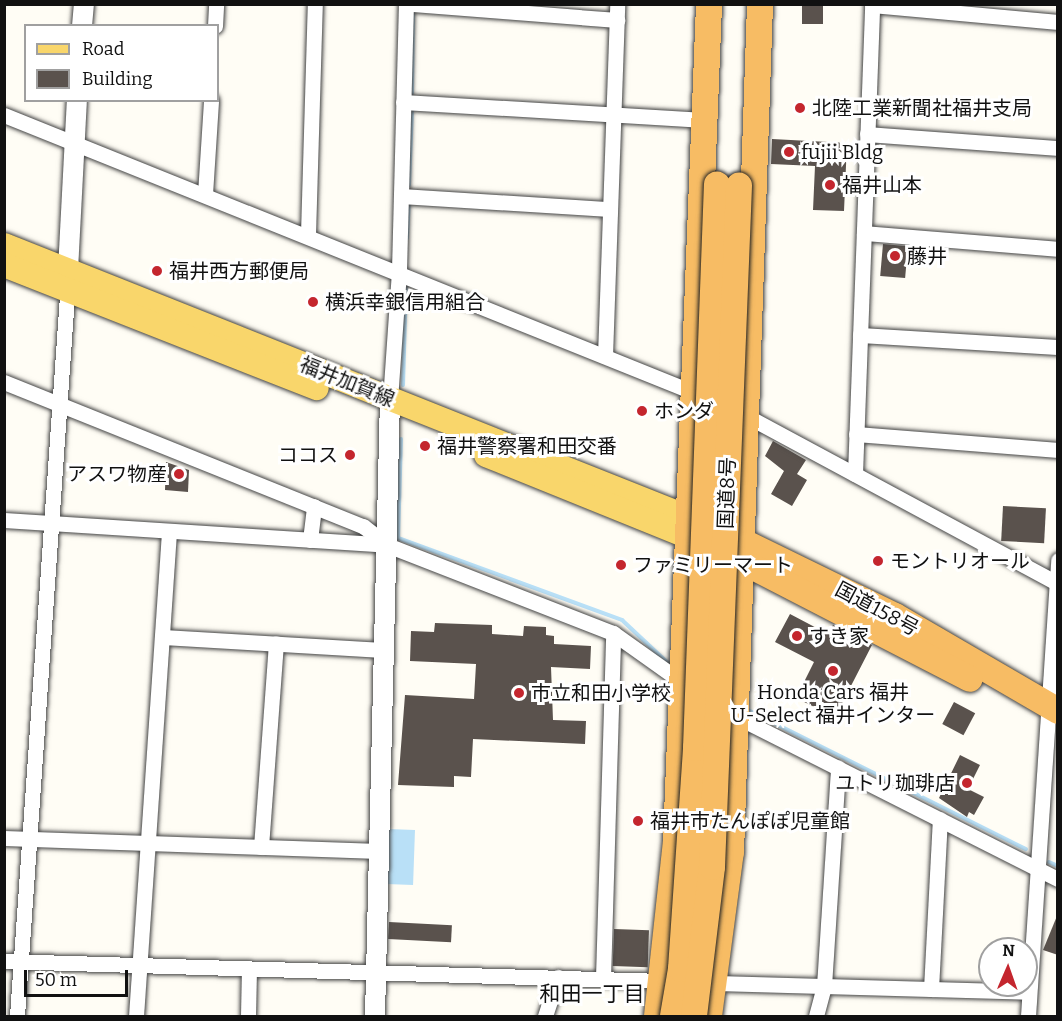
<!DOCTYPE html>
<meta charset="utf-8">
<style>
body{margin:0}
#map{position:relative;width:1062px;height:1021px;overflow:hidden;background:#fffdf5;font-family:Bitter,"Noto Sans JP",serif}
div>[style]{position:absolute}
.water>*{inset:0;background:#b9e0f7;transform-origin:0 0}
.stream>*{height:4px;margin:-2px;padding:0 2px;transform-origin:2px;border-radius:2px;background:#b9e0f7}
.building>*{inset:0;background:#5a524d;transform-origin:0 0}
.roads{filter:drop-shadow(0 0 2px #444) drop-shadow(0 0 2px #444)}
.minor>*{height:15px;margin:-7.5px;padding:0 7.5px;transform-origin:7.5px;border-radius:7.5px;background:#fff}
.tertiary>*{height:20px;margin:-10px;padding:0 10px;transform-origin:10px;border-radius:10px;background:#fff}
.primary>*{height:24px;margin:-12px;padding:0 12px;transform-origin:12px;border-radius:12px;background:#f9d66b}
.trunk>*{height:26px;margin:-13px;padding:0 13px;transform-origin:13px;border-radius:13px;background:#f7bc64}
.bridges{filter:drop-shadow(0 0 2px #222) drop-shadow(0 0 2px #222)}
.trunk-bridge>*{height:26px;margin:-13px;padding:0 13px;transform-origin:13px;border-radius:13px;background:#f7bc64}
.dots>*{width:16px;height:16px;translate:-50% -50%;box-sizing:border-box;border:3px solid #fff;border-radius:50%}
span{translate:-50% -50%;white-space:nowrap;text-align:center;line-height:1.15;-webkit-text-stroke:6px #fff;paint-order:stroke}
.poi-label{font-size:20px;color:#111}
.left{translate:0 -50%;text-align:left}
.right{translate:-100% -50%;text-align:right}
.street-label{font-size:20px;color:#111}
.neighbourhood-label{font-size:21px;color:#111}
.frame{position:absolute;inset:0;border:6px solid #111;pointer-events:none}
.legend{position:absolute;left:24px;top:24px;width:195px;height:78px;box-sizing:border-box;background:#fff;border:2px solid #a0a0a0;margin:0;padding:8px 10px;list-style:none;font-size:18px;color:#111}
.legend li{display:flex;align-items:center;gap:12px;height:30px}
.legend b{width:30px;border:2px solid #a0a0a0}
.north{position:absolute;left:978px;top:937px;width:60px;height:60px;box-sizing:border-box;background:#fff;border:2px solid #a0a0a0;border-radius:50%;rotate:2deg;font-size:16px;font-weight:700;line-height:24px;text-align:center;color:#111}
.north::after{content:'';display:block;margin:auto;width:21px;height:27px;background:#c4262e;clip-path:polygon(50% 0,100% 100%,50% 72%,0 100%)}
.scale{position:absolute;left:24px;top:970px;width:104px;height:27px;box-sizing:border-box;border:3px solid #111;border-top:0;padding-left:8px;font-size:18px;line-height:21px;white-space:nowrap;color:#111;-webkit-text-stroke:4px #fff;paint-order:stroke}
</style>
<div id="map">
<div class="water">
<i style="left:388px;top:829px;width:27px;height:55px;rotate:2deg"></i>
</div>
<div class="stream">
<i style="left:412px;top:93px;width:82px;rotate:-89.3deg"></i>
<i style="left:409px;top:185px;width:75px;rotate:-87.7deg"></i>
<i style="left:407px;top:238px;width:36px;rotate:-87deg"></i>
<i style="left:403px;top:385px;width:99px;rotate:-88.3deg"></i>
<i style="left:401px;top:439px;width:99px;rotate:91.7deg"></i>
<i style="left:398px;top:538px;width:239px;rotate:20.1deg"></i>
<i style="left:622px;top:620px;width:64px;rotate:43.1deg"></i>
<i style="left:746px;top:709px;width:313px;rotate:26.6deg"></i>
<i style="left:1049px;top:862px;width:10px;rotate:24deg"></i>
</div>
<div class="building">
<i style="left:802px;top:4px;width:21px;height:20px"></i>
<i style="clip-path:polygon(772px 139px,847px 143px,844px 211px,813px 210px,815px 166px,771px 164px)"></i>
<i style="left:883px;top:244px;width:25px;height:32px;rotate:5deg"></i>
<i style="clip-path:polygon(773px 441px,806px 460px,797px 474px,807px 480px,792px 506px,771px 494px,784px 471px,765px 456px)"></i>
<i style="clip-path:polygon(166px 462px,189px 470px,188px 492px,165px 490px)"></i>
<i style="left:1003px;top:506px;width:43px;height:35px;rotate:3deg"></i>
<i style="clip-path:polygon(790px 614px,828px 634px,833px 625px,872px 645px,835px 717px,796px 698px,814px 662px,775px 642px)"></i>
<i style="clip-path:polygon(435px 623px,492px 625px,492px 634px,523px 636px,524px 626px,546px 627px,546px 635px,554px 636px,554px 644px,591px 646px,590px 669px,551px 667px,553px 720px,586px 721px,585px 744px,473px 739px,471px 777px,454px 776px,454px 787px,398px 785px,405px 695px,474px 699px,476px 664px,410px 661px,411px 631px,434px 632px)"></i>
<i style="left:954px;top:702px;width:24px;height:25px;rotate:28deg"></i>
<i style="clip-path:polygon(960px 755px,980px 765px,968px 789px,984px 797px,974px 815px,969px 812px,967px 817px,939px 798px)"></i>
<i style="clip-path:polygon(1057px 916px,1058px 916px,1058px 955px,1043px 950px)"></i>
<i style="left:389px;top:922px;width:63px;height:17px;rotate:3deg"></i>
<i style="left:614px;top:929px;width:35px;height:37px;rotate:2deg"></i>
</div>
<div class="roads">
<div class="minor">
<i style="left:413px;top:4px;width:205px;rotate:4.5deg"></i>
<i style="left:872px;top:5px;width:187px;rotate:5.2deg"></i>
<i style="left:215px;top:26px;width:22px;rotate:-87deg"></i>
<i style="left:403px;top:102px;width:302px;rotate:3.4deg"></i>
<i style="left:4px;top:115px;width:750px;rotate:21.91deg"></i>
<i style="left:867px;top:134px;width:192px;rotate:4.2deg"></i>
<i style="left:205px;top:194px;width:94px;rotate:-86.3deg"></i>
<i style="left:401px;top:196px;width:209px;rotate:3.6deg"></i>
<i style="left:864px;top:233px;width:195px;rotate:4.7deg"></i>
<i style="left:308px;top:234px;width:230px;rotate:-88.3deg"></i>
<i style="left:860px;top:335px;width:198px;rotate:3.5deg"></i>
<i style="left:605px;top:356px;width:352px;rotate:-88deg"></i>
<i style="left:4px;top:382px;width:387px;rotate:21.9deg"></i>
<i style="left:363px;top:526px;width:31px;rotate:38deg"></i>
<i style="left:387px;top:545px;width:243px;rotate:21.3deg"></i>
<i style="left:613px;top:633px;width:85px;rotate:35.4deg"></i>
<i style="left:390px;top:400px;width:130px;rotate:-86deg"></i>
<i style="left:399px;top:270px;width:266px;rotate:-88.5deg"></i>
<i style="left:741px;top:413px;width:360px;rotate:28.3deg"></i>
<i style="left:856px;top:434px;width:203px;rotate:4.5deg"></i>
<i style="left:855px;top:474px;width:470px;rotate:-87.9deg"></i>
<i style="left:4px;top:520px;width:384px;rotate:3.7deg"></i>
<i style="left:310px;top:540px;width:34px;rotate:-83deg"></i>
<i style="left:162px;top:637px;width:222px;rotate:3.4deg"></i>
<i style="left:735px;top:716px;width:362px;rotate:26.8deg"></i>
<i style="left:4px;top:838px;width:375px;rotate:2deg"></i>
<i style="left:261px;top:847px;width:204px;rotate:-85.8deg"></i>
<i style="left:4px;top:961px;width:660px;rotate:1.74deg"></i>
<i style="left:603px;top:978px;width:345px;rotate:-88.3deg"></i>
<i style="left:716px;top:983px;width:313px;rotate:1.6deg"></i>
<i style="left:931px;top:989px;width:170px;rotate:-87deg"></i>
<i style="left:17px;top:1016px;width:736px;rotate:-86.03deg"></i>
<i style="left:136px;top:1016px;width:486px;rotate:-86.1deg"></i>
<i style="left:248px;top:1016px;width:46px;rotate:-88.8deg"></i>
<i style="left:545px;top:1016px;width:41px;rotate:-71.6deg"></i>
<i style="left:816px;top:1016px;width:31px;rotate:-75deg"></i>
<i style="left:824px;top:986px;width:219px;rotate:-86.3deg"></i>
<i style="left:1028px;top:1016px;width:457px;rotate:-86.2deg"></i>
</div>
<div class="tertiary">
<i style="left:82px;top:26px;width:22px;rotate:-85deg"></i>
<i style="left:68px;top:270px;width:170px;rotate:-87deg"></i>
<i style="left:375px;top:1016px;width:616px;rotate:-88.61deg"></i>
</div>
<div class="primary">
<i style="left:4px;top:245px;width:738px;rotate:21.7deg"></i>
<i style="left:4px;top:265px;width:336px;rotate:21.5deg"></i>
<i style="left:486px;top:455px;width:219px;rotate:22deg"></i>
</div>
<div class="trunk">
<i style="left:729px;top:535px;width:185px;rotate:26deg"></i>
<i style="left:895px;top:616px;width:189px;rotate:30.2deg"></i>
<i style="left:728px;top:554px;width:272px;rotate:27.3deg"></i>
<i style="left:657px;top:1016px;width:176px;rotate:-83.8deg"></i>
<i style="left:676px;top:841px;width:838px;rotate:-87.74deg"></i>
<i style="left:709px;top:1016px;width:165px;rotate:-82.4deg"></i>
<i style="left:731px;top:852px;width:848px;rotate:-88.04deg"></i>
</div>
</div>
<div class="bridges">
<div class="trunk-bridge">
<i style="left:673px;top:1016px;width:48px;rotate:-80.3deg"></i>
<i style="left:681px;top:969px;width:222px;rotate:-86.1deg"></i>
<i style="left:696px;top:748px;width:564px;rotate:-87.87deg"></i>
<i style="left:694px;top:1016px;width:150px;rotate:-83.1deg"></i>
<i style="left:712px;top:867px;width:682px;rotate:-87.73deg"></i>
</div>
</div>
<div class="dots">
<i style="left:800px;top:108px;background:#c4262e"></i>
<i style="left:789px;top:152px;background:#c4262e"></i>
<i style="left:830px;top:185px;background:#c4262e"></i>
<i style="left:895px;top:256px;background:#c4262e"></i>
<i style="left:157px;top:271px;background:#c4262e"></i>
<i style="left:313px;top:302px;background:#c4262e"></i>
<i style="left:642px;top:411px;background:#c4262e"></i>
<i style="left:425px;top:446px;background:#c4262e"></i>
<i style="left:350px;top:455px;background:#c4262e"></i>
<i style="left:179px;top:474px;background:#c4262e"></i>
<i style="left:878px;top:561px;background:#c4262e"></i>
<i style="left:621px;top:565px;background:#c4262e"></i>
<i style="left:797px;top:636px;background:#c4262e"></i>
<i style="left:833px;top:671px;background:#c4262e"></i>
<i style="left:519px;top:693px;background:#c4262e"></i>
<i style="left:967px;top:783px;background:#c4262e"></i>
<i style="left:638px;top:821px;background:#c4262e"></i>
</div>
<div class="poi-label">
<span class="left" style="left:812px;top:108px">北陸工業新聞社福井支局</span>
<span class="left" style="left:801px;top:152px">fujii Bldg</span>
<span class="left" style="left:842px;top:185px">福井山本</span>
<span class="left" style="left:907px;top:256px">藤井</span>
<span class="left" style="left:169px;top:271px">福井西方郵便局</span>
<span class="left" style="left:325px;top:302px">横浜幸銀信用組合</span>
<span class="left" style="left:654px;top:411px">ホンダ</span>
<span class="left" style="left:437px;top:446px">福井警察署和田交番</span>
<span class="right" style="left:338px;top:455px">ココス</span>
<span class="right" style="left:167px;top:474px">アスワ物産</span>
<span class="left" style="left:890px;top:561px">モントリオール</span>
<span class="left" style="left:633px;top:565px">ファミリーマート</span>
<span class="left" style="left:809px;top:636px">すき家</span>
<span style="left:833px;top:704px">Honda Cars 福井<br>U-Select 福井インター</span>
<span class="left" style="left:531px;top:693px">市立和田小学校</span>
<span class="right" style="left:955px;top:783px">ユトリ珈琲店</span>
<span class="left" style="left:650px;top:821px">福井市たんぽぽ児童館</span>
</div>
<div class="street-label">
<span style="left:347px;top:382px;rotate:22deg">福井加賀線</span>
<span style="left:727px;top:493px;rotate:-88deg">国道8号</span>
<span style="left:877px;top:609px;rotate:28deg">国道158号</span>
</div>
<div class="neighbourhood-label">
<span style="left:592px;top:994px">和田一丁目</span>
</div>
<div class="frame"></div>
<ul class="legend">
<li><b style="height:8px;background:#f9d66b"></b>Road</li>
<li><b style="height:16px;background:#5a524d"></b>Building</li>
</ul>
<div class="north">N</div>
<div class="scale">50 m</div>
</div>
